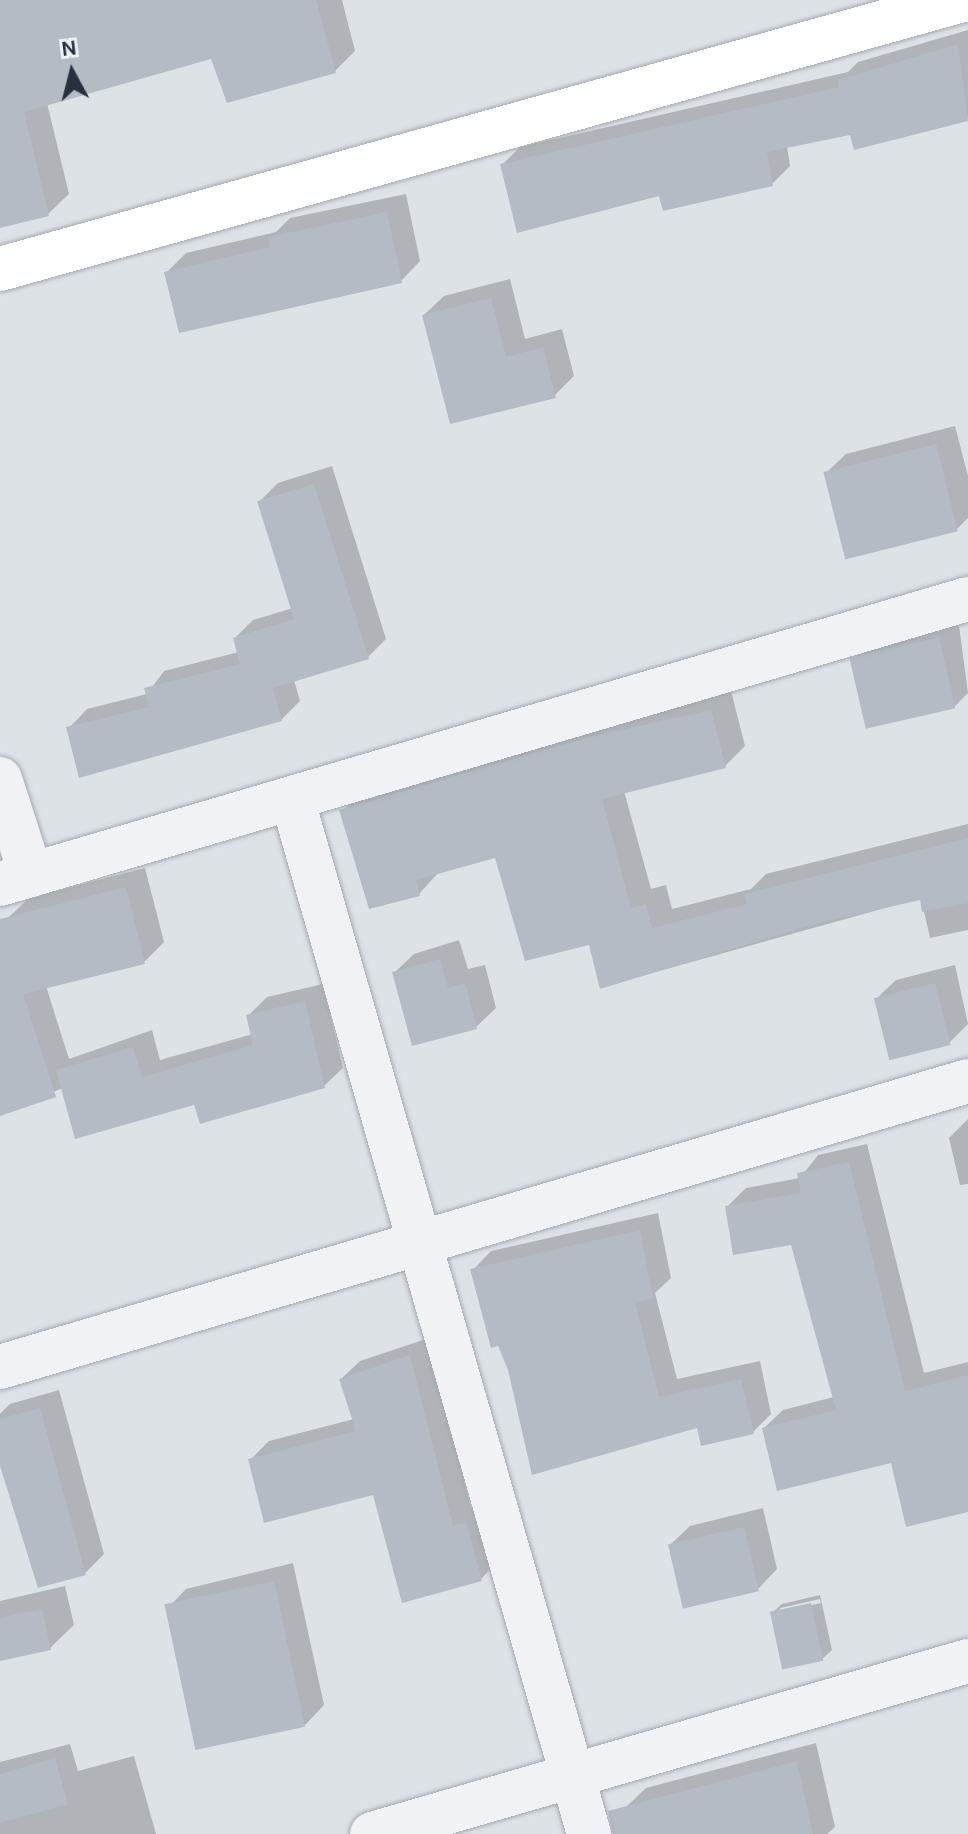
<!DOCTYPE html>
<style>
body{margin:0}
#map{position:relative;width:968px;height:1834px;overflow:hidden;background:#dde2e7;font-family:Karla,sans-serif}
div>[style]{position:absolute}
.shadow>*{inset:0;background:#0003}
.building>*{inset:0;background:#b5bbc4;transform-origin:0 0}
.roads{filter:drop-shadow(0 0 2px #a3a9b1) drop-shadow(0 0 2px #a3a9b1)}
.street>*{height:44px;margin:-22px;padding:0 22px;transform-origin:22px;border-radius:22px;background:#f0f2f6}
.secondary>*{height:44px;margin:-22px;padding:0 22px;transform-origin:22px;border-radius:22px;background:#fff}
span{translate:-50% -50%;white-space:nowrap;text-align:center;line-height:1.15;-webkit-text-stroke:7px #edf0f5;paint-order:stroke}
.north{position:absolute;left:32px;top:32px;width:80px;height:80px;-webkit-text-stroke:6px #edf0f5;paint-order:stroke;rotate:353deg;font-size:22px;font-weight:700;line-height:32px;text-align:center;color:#27303e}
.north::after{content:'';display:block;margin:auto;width:28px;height:36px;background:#27303e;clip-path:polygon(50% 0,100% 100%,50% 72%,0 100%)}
</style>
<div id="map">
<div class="shadow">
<i style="clip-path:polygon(0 0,342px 0,355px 51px,335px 71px,213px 57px,47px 103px,69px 194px,48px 214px,0 226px)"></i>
<i style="clip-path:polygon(968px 30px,968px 118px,855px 148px,852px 133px,787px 146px,790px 166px,772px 184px,661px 194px,502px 165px,520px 147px,848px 72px,858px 62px)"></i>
<i style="clip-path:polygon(406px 194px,420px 261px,401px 281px,166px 273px,186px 253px,276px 232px,290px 218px)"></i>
<i style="clip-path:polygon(510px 279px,525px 339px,562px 329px,574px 376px,554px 396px,424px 315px,444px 296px)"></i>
<i style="clip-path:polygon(955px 426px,968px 476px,968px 518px,957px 529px,826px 473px,846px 454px)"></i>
<i style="clip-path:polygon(332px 466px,386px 639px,368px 657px,294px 680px,300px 701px,281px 720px,69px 728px,87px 709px,147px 694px,164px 671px,239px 652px,235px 638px,253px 620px,293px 608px,260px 501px,278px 483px)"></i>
<i style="clip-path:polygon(958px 618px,968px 693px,955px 706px,852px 660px,872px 641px)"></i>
<i style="clip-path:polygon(731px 691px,745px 746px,725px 766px,624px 791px,651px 889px,666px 885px,672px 909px,751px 889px,766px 874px,968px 824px,968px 930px,930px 938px,921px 898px,602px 987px,590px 942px,496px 856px,439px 872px,419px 894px,342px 811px,362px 791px)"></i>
<i style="clip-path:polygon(145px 868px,164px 942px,144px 962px,46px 986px,69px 1059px,152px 1030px,160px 1060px,253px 1034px,248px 1016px,267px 997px,323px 984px,343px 1068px,324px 1086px,196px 1102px,63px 1088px,0 1114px,0 990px,9px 917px,29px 898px)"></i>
<i style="clip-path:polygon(459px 940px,468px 969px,485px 965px,496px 1008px,476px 1027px,394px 973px,414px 954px)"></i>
<i style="clip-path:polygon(955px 965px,968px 1024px,949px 1043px,891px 1057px,876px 999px,896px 980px)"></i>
<i style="clip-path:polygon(968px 1119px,968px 1184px,960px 1185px,949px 1138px)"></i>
<i style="clip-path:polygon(867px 1144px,924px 1373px,968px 1362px,968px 1509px,892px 1461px,764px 1428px,783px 1410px,834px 1397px,792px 1243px,727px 1207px,746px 1188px,800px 1178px,818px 1155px)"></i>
<i style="clip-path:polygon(658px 1213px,671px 1278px,655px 1293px,677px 1379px,760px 1361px,771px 1414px,753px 1432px,699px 1426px,534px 1473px,510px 1370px,473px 1270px,491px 1251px)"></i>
<i style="clip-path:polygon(429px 1338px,471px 1508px,484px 1505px,499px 1560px,481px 1579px,375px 1492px,250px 1460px,269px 1441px,354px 1419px,341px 1379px,360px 1361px)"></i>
<i style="clip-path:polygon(59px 1390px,104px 1554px,85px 1573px,0 1455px,0 1414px,10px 1404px)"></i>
<i style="clip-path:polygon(763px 1508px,777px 1569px,758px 1589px,670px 1545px,690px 1526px)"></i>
<i style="clip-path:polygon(293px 1563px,324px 1705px,305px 1725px,167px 1609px,186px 1589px)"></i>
<i style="clip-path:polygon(65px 1586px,74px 1625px,50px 1648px,0 1659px,0 1601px)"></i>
<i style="clip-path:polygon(evenodd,820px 1595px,832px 1650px,822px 1659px,772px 1613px,782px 1604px,820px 1595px,820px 1599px,821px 1603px,780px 1612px,780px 1608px,820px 1599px)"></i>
<i style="clip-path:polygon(816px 1743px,835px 1827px,827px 1834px,634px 1834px,626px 1807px,646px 1788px)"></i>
<i style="clip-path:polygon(70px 1744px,78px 1771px,134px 1756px,156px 1834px,0 1834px,0 1762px)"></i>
</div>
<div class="building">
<i style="clip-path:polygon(0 0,316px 0,336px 73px,227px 103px,211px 59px,24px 112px,49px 216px,0 228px)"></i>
<i style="clip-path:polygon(958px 44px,968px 121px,854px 150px,850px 135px,767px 152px,773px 186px,663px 211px,659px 196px,517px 233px,500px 164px,839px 87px,838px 80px)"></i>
<i style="clip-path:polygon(387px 212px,402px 283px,179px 333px,164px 272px,270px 247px,268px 237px)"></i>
<i style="clip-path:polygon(491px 298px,506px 357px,543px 347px,556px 398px,450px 424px,422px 315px)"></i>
<i style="left:936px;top:444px;width:90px;height:116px;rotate:76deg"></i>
<i style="clip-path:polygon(314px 484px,369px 659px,273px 688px,282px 721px,79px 778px,66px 727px,149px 707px,144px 688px,240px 664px,233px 638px,294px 619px,257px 501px)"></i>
<i style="left:939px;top:637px;width:73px;height:92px;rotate:77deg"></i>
<i style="clip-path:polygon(711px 710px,726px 768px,602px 799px,631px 908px,646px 904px,652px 928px,747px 904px,744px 894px,968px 838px,968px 903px,922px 912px,920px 900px,811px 925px,600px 989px,589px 945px,525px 961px,495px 858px,416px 880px,420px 896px,369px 909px,339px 810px,585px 738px)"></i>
<i style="clip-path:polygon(126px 887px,145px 964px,23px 994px,56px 1097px,0 1116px,0 919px)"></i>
<i style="clip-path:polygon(440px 959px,448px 988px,465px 983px,477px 1029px,412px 1046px,392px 972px)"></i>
<i style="left:935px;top:983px;width:64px;height:63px;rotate:76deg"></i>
<i style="clip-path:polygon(305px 1001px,325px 1088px,200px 1124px,194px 1105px,75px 1139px,56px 1070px,133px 1047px,142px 1077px,253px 1045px,246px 1015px)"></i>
<i style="clip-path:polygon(849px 1162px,905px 1391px,968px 1375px,968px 1512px,906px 1527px,891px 1463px,777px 1491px,762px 1428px,836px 1410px,791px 1245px,733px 1255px,725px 1206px,801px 1193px,797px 1173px)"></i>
<i style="clip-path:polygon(640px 1230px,653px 1299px,635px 1302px,659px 1397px,741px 1379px,754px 1434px,701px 1446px,697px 1428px,532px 1475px,508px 1370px,498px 1346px,491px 1348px,470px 1269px)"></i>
<i style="clip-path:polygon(410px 1355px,453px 1526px,466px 1522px,482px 1581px,402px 1603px,373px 1495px,264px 1523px,248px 1459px,356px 1431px,339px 1379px)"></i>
<i style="clip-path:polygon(40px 1408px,86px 1575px,38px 1588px,0 1466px,0 1419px)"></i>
<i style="left:744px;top:1527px;width:66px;height:78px;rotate:77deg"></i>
<i style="left:274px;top:1581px;width:149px;height:112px;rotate:78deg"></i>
<i style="left:811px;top:1603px;width:59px;height:42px;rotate:78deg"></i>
<i style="clip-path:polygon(42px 1609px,51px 1650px,0 1661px,0 1618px)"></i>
<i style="clip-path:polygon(55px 1758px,68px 1804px,0 1823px,0 1774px)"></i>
<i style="clip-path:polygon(797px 1761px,813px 1834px,613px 1834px,608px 1811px)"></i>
</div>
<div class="roads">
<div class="street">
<i style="left:0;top:779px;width:101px;rotate:72.1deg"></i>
<i style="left:292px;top:798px;width:1078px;rotate:74deg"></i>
<i style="left:0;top:884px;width:1009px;rotate:-16.41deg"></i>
<i style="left:0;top:1367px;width:1009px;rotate:-16.46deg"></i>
<i style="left:372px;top:1834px;width:621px;rotate:-16.19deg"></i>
</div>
<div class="secondary">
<i style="left:0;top:269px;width:1000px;rotate:-15.61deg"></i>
</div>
</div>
<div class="north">N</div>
</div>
